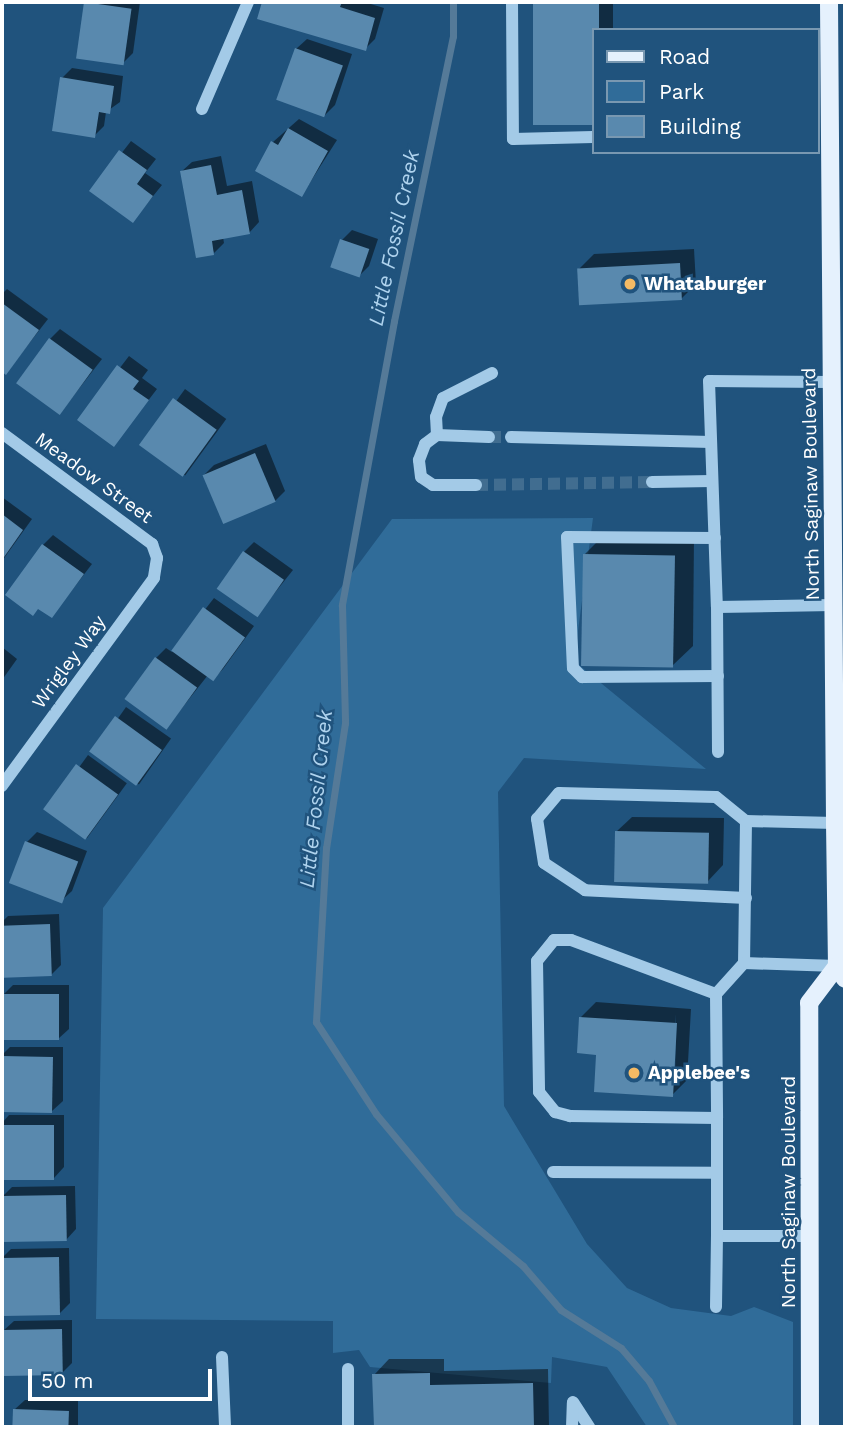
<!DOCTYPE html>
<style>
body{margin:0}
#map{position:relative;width:847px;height:1429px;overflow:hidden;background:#20537d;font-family:"Work Sans",sans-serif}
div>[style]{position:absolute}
.green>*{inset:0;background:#306c99}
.shadow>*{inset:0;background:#0007;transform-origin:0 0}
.stream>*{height:7px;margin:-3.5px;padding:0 3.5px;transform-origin:3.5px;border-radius:3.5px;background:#557a98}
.building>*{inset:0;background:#5989ae;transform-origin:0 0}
.minor-tunnel>*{height:12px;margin-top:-6px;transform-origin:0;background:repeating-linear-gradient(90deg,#416d90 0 12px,transparent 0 18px)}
.minor>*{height:12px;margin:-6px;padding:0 6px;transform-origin:6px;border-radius:6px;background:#a3cae7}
.major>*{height:18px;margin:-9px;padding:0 9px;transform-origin:9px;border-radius:9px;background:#e5f1fd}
.dots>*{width:19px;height:19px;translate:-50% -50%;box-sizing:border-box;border:4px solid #20537d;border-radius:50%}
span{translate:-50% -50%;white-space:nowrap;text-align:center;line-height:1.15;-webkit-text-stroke:5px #20537d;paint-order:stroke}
.poi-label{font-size:19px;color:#fff;font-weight:700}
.left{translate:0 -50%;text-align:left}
.street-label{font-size:19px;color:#fff}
.water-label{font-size:21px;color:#afd3ee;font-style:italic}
.frame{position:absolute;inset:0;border:4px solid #fff;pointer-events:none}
.legend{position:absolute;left:592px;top:28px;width:228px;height:126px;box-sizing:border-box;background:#20537d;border:2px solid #7998b1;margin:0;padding:9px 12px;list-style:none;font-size:21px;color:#fff}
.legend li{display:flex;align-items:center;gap:14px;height:35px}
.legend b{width:35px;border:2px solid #7998b1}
.scale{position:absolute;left:28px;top:1369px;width:184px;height:32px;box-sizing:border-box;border:4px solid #fff;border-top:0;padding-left:9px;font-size:21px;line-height:24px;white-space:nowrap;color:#fff;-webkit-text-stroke:5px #20537d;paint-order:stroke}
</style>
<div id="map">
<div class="green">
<i style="clip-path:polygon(593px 518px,574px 661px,706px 769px,524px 758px,498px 792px,504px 1106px,587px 1244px,627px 1288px,671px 1308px,731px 1316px,754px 1307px,793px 1322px,793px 1427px,647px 1427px,607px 1367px,552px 1357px,551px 1383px,370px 1367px,359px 1350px,333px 1353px,333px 1321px,96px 1319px,103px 908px,392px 519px)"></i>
</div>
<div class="shadow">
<i style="clip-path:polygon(140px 2px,133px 53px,123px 63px,86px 3px)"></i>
<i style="clip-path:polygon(264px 2px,364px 2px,384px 8px,375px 39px,365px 49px,259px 17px)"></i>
<i style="clip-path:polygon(535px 2px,613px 2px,613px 30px,593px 30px,593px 123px,535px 123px)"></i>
<i style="clip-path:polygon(307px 39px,352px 54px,335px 105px,325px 115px,296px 49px)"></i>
<i style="clip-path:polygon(72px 68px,123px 76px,120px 102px,106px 112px,104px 126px,94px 136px,62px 78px)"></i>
<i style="clip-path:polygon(299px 119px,337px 140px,302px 195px,273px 142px)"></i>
<i style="clip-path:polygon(131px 141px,156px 159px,145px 173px,162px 185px,133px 221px,92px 191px)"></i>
<i style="clip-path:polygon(221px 156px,227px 186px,252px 181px,259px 222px,249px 233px,223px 237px,224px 243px,214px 253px,181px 172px,192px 162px)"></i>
<i style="clip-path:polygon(352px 230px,378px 239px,369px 266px,359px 276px,342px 240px)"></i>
<i style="clip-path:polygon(694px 249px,696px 284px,681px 299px,579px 269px,594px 254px)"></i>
<i style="clip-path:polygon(7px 289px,48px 319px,6px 373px,2px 370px,2px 294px)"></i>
<i style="clip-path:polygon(60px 329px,102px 359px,60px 413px,50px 339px)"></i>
<i style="clip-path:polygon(129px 356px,148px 370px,142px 378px,157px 389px,114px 445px,80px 420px)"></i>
<i style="left:185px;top:389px;width:51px;height:70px;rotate:36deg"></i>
<i style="clip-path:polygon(266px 444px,285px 491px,275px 501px,204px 475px,214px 465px)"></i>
<i style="clip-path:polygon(2px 497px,32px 519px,2px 561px)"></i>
<i style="clip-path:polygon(53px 535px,92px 564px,52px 616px,43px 545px)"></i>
<i style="clip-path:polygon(604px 535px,694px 536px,693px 646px,673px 665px,584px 555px)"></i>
<i style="clip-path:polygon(254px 542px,293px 570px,257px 615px,244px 552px)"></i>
<i style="clip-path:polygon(214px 598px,254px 626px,223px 669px,213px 679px,208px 675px,167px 727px,156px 658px,166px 648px,172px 652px)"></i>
<i style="clip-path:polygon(2px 647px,17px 659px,2px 680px)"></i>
<i style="left:126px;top:707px;width:55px;height:56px;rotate:35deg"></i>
<i style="left:88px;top:755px;width:48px;height:68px;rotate:36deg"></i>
<i style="clip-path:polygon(632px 817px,724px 818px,723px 865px,708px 881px,616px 832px)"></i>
<i style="clip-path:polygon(37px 832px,87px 851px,72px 891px,61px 901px,27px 842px)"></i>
<i style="clip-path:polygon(59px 914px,61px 965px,51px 975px,2px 976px,2px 922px,8px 916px)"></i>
<i style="clip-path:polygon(13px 985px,69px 985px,69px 1029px,58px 1039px,3px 995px)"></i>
<i style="clip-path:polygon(evenodd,596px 1002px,691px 1009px,687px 1080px,672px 1095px,581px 1017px,596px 1002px,676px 1014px,675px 1082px,672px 1082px,676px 1014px)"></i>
<i style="clip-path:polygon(10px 1047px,63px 1047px,63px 1101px,52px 1111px,2px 1110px,2px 1055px)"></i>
<i style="clip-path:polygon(9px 1115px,64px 1115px,64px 1167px,54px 1178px,2px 1178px,2px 1123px)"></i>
<i style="clip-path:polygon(75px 1186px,76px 1229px,66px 1240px,2px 1197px,12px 1187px)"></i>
<i style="clip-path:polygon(69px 1248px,70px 1303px,60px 1313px,2px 1314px,2px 1258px,11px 1249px)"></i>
<i style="clip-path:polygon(72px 1320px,72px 1363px,62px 1373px,3px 1331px,14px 1321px)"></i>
<i style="clip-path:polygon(389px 1359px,444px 1359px,444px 1371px,548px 1369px,549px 1427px,375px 1427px,374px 1375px)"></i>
<i style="clip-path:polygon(25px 1400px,78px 1401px,78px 1427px,14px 1427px,14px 1410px)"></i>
</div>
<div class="stream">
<i style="left:453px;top:2px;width:34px;rotate:90deg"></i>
<i style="left:453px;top:36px;width:291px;rotate:101.7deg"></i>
<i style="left:394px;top:321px;width:289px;rotate:100.4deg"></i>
<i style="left:342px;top:605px;width:118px;rotate:88.5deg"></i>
<i style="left:345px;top:723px;width:126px;rotate:98.6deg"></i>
<i style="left:326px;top:848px;width:174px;rotate:93.3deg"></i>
<i style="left:316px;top:1022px;width:110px;rotate:56.9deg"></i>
<i style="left:376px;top:1114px;width:128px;rotate:50.1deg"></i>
<i style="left:458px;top:1212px;width:85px;rotate:39.7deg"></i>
<i style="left:523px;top:1266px;width:58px;rotate:49.2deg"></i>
<i style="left:561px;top:1310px;width:71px;rotate:32.3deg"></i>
<i style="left:621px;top:1348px;width:43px;rotate:49.7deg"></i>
<i style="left:649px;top:1381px;width:52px;rotate:61.5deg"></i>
</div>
<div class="building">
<i style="left:84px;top:2px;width:48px;height:57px;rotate:8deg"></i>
<i style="clip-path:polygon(262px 2px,342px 2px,340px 7px,375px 18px,366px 51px,257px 19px)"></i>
<i style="clip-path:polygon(533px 2px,599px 2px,599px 30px,593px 30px,593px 125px,533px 125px)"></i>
<i style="left:295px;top:48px;width:51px;height:55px;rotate:20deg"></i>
<i style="clip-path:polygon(60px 77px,114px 86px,110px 114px,99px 112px,95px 138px,52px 131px)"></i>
<i style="clip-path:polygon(288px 128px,328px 151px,302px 197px,255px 171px,271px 141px,278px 145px)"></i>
<i style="clip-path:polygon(119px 150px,147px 170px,137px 184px,153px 196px,133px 223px,89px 191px)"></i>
<i style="clip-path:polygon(211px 165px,217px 195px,242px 190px,250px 234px,212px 241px,214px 255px,196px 258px,180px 171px)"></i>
<i style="left:340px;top:239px;width:31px;height:30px;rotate:19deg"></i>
<i style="left:680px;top:263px;width:37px;height:103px;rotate:87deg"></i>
<i style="clip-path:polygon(2px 303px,39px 330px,6px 375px,2px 372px)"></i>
<i style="left:49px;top:338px;width:54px;height:56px;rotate:36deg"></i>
<i style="clip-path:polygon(117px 365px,139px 381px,133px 389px,149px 400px,114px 447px,77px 420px)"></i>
<i style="left:173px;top:398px;width:54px;height:58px;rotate:36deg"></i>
<i style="left:255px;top:453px;width:53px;height:57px;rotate:67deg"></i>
<i style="clip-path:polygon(2px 514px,23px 530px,2px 560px)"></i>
<i style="clip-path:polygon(42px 544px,84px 574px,52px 618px,38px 609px,33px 616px,5px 595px)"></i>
<i style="left:243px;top:551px;width:50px;height:46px;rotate:35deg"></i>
<i style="left:583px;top:554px;width:92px;height:112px;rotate:1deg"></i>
<i style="left:203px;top:607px;width:52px;height:54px;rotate:36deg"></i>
<i style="left:155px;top:657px;width:52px;height:52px;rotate:36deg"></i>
<i style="left:115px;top:716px;width:58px;height:44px;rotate:36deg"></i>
<i style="left:76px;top:764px;width:52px;height:56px;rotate:36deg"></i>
<i style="left:615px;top:831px;width:94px;height:51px;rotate:1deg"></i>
<i style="left:25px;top:841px;width:57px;height:45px;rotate:21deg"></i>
<i style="left:50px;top:924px;width:52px;height:48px;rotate:88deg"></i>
<i style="left:2px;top:994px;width:57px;height:46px"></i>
<i style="clip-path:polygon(579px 1017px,677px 1023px,673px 1097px,594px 1092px,596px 1055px,577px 1053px)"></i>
<i style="left:2px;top:1056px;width:51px;height:56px;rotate:1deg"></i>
<i style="left:2px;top:1125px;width:52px;height:55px"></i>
<i style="left:66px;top:1195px;width:46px;height:64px;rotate:89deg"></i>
<i style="left:59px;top:1257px;width:58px;height:57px;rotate:89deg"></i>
<i style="left:62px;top:1329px;width:46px;height:60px;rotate:89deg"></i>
<i style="clip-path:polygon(430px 1373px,430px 1385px,533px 1383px,534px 1427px,374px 1427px,372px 1374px)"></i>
<i style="left:13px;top:1409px;width:56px;height:18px;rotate:2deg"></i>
</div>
<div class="minor-tunnel">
<i style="left:489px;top:437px;width:22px"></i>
<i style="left:476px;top:485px;width:176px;rotate:-1deg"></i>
</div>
<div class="minor">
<i style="left:512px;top:2px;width:137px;rotate:89.6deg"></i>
<i style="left:513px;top:139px;width:80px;rotate:-1.4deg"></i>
<i style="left:202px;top:109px;width:116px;rotate:-66.7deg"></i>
<i style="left:831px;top:382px;width:122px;rotate:-179.5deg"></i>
<i style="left:709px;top:381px;width:226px;rotate:88deg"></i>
<i style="left:717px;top:607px;width:116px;rotate:-1deg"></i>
<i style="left:2px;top:433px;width:187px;rotate:36.5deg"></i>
<i style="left:152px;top:544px;width:15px;rotate:70deg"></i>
<i style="left:157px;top:558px;width:20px;rotate:99deg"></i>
<i style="left:154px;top:578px;width:258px;rotate:126.2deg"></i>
<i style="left:437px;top:435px;width:18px;rotate:-93deg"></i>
<i style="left:436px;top:417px;width:20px;rotate:-70deg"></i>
<i style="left:443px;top:398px;width:55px;rotate:-27deg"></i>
<i style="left:511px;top:437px;width:200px;rotate:1.4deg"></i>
<i style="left:652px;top:482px;width:60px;rotate:-1deg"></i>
<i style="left:476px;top:485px;width:43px;rotate:180deg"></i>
<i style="left:433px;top:485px;width:14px;rotate:-146deg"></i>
<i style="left:421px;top:477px;width:17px;rotate:-97deg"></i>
<i style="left:419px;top:460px;width:17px;rotate:-69deg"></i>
<i style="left:425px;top:444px;width:15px;rotate:-37deg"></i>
<i style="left:437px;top:435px;width:52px;rotate:2.2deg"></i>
<i style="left:715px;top:538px;width:148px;rotate:-179.6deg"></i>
<i style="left:567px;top:537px;width:131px;rotate:87.4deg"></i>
<i style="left:573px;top:668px;width:13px;rotate:45deg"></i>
<i style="left:582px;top:677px;width:136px;rotate:-0.4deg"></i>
<i style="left:717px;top:607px;width:145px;rotate:89.6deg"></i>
<i style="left:746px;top:821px;width:142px;rotate:90.8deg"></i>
<i style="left:744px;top:963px;width:93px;rotate:1.8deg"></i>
<i style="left:746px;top:898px;width:161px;rotate:-177.2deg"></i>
<i style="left:585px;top:890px;width:49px;rotate:-146.6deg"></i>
<i style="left:544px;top:863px;width:45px;rotate:-99deg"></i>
<i style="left:537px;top:819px;width:34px;rotate:-50deg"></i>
<i style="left:559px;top:793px;width:157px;rotate:1.5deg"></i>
<i style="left:716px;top:797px;width:38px;rotate:39deg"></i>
<i style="left:746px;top:821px;width:89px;rotate:1.3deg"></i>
<i style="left:744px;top:963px;width:42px;rotate:132.1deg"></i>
<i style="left:716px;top:994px;width:155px;rotate:-159.6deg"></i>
<i style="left:571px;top:940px;width:17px;rotate:180deg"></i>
<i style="left:554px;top:940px;width:27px;rotate:129deg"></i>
<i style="left:537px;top:961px;width:131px;rotate:89.1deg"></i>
<i style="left:539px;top:1092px;width:26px;rotate:51deg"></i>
<i style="left:555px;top:1112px;width:16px;rotate:15deg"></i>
<i style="left:570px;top:1116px;width:147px;rotate:0.8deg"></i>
<i style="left:717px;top:1118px;width:118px;rotate:90deg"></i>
<i style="left:717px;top:1236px;width:93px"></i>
<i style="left:716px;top:994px;width:124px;rotate:89.5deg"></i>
<i style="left:553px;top:1172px;width:164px;rotate:0.3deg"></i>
<i style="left:716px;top:1307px;width:71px;rotate:-89.2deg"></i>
<i style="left:222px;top:1357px;width:70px;rotate:87.5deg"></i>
<i style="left:573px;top:1402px;width:30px;rotate:57deg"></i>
<i style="left:348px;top:1427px;width:58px;rotate:-90deg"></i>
<i style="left:572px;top:1427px;width:24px;rotate:-88deg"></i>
</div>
<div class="major">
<i style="left:829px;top:2px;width:821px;rotate:89.58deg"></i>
<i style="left:835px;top:823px;width:143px;rotate:89.2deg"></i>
<i style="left:837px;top:966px;width:15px;rotate:58deg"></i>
<i style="left:810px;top:1427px;width:424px;rotate:-90.1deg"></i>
<i style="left:809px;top:1003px;width:46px;rotate:-52.9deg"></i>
</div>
<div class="dots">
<i style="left:630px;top:284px;background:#f4ba64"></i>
<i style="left:634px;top:1073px;background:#f4ba64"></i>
</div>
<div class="poi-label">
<span class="left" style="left:644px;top:284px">Whataburger</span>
<span class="left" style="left:648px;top:1073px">Applebee's</span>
</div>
<div class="street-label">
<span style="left:94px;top:478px;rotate:36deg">Meadow Street</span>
<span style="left:811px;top:484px;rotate:-91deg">North Saginaw Boulevard</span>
<span style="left:69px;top:662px;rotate:-54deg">Wrigley Way</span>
<span style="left:789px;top:1192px;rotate:-90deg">North Saginaw Boulevard</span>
</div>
<div class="water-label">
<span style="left:394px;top:238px;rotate:-78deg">Little Fossil Creek</span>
<span style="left:316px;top:799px;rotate:-84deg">Little Fossil Creek</span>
</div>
<div class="frame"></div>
<ul class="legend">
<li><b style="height:9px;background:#e5f1fd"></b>Road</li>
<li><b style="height:19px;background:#306c99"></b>Park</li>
<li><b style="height:19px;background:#5989ae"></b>Building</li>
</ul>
<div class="scale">50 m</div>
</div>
